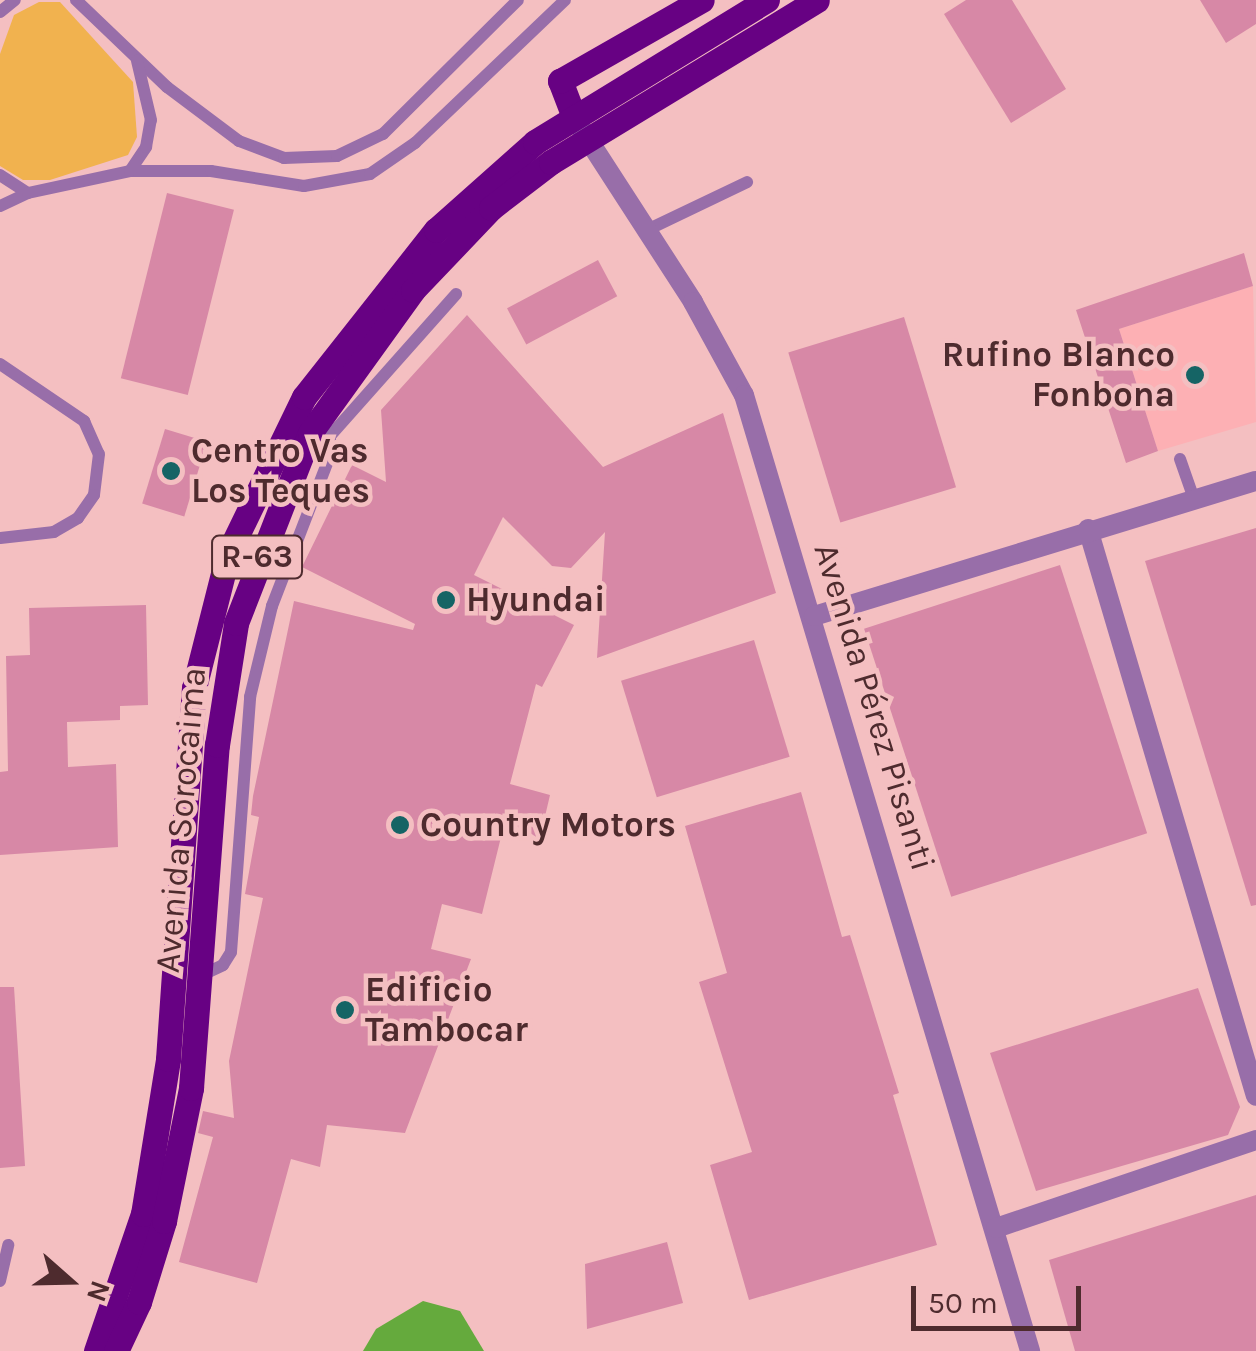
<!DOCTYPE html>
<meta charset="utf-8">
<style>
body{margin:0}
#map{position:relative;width:1256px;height:1351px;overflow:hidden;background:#f4bfc1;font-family:Karla,sans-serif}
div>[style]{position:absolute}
.built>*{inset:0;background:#fdb0b4}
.green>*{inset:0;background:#f1b24f}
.water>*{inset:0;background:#65aa3d}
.building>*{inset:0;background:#d788a6;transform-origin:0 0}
.service>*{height:12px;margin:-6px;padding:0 6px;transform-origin:6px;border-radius:6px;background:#986ea9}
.minor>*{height:20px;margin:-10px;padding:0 10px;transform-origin:10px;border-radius:10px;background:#986ea9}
.primary>*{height:25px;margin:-12.5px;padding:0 12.5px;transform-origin:12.5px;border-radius:12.5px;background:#670183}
.dots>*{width:28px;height:28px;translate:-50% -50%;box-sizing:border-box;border:5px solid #f4bfc1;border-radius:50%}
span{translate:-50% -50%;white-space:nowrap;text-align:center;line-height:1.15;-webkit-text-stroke:9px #f4bfc1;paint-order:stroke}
.shield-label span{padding:2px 8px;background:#f4bfc1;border:2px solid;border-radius:8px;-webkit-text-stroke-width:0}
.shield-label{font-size:32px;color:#4e2b2e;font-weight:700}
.poi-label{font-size:35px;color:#4e2b2e;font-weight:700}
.right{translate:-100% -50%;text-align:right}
.left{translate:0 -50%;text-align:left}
.street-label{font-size:35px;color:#4e2b2e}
.north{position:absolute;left:20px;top:1231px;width:100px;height:100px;-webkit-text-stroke:8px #f4bfc1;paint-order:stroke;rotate:110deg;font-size:28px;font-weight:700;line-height:40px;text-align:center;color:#4e2b2e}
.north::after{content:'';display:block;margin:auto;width:35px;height:45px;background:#4e2b2e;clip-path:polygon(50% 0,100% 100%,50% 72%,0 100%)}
.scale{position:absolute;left:911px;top:1286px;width:170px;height:45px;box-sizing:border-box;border:5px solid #4e2b2e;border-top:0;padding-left:12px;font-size:30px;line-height:35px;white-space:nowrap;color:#4e2b2e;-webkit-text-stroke:8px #f4bfc1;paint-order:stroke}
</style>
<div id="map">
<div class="built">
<i style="clip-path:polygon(1253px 286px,1256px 422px,1158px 451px,1119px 329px)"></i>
</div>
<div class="green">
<i style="clip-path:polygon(39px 2px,60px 2px,133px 82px,137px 137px,128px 155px,50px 180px,23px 180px,0 166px,0 54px,14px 15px)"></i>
</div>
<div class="water">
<i style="clip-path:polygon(423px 1301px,460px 1311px,484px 1351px,363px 1351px,376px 1329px)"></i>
</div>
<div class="building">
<i style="clip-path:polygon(966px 0,1012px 0,1066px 89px,1011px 123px,944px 14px)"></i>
<i style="clip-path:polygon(1200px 0,1256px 0,1256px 24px,1226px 43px)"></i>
<i style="left:167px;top:193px;width:69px;height:191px;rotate:14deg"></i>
<i style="clip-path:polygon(1244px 253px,1253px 286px,1119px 329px,1158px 451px,1126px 463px,1076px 310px)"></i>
<i style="left:598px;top:260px;width:41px;height:103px;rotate:62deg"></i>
<i style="clip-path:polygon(467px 315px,603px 467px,723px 413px,776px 593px,597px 658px,605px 532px,571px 568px,552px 566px,503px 517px,474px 575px,574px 625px,542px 687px,536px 684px,510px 784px,550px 795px,539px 842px,502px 833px,482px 914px,442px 904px,431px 949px,471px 959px,405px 1133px,327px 1125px,320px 1167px,291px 1159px,257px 1283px,179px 1262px,213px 1137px,198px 1133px,203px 1111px,234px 1118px,229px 1061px,263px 898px,245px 894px,259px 817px,251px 815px,253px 796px,294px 601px,413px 630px,415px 624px,302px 567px,352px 465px,386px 482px,381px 410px)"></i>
<i style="left:904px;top:317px;width:178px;height:121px;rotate:73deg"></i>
<i style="left:165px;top:429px;width:44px;height:78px;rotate:17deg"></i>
<i style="clip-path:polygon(1256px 528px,1256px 905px,1251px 906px,1145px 561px)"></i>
<i style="left:1060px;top:565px;width:282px;height:206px;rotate:72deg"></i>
<i style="clip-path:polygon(146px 605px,148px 705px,120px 706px,120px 720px,67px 722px,68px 767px,116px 764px,118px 847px,0 855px,0 772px,8px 771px,6px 656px,30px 655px,29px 608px)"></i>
<i style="left:754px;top:640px;width:122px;height:139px;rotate:73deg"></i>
<i style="clip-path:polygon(801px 792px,842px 937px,850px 935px,899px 1093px,893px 1095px,937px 1245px,749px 1300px,710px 1165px,752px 1152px,699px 982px,727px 973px,685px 826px)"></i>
<i style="clip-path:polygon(0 987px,14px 987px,25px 1166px,0 1168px)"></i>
<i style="clip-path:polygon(1198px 988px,1240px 1107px,1228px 1135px,1036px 1191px,990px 1053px)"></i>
<i style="clip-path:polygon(1256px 1195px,1256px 1351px,1075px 1351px,1049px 1260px)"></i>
<i style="clip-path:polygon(667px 1242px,683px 1303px,587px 1329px,585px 1264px)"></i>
</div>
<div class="service">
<i style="left:76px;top:0;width:126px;rotate:43.7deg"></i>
<i style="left:167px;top:87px;width:90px;rotate:36.9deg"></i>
<i style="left:239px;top:141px;width:48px;rotate:20.7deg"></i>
<i style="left:284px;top:158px;width:53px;rotate:-2.2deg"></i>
<i style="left:337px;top:156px;width:51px;rotate:-25.6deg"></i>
<i style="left:383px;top:134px;width:190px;rotate:-44.8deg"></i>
<i style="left:0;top:12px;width:19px;rotate:-39deg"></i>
<i style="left:130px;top:171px;width:81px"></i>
<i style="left:211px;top:171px;width:94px;rotate:9.2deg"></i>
<i style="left:304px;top:186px;width:67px;rotate:-10.3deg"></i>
<i style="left:370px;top:174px;width:55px;rotate:-34.6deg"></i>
<i style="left:415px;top:143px;width:207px;rotate:-43.6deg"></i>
<i style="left:0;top:175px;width:33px;rotate:33deg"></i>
<i style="left:0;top:206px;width:31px;rotate:-25deg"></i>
<i style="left:28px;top:193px;width:104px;rotate:-12.2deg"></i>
<i style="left:130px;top:171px;width:29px;rotate:-56deg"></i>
<i style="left:146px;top:147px;width:27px;rotate:-80deg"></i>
<i style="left:151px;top:120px;width:61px;rotate:-103.3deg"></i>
<i style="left:647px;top:230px;width:111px;rotate:-25.6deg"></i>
<i style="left:0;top:364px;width:102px;rotate:34.2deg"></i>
<i style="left:84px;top:421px;width:36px;rotate:66deg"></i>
<i style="left:99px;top:454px;width:41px;rotate:97deg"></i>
<i style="left:94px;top:495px;width:28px;rotate:125deg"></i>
<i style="left:78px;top:518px;width:28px;rotate:150deg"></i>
<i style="left:54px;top:532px;width:54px;rotate:173.7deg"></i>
<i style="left:330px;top:436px;width:190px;rotate:-48.4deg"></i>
<i style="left:1180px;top:459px;width:42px;rotate:70.7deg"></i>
<i style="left:202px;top:975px;width:23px;rotate:-25deg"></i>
<i style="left:223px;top:965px;width:15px;rotate:-58deg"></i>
<i style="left:231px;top:952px;width:256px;rotate:-85.7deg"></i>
<i style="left:250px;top:697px;width:94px;rotate:-76.4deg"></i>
<i style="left:272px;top:606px;width:159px;rotate:-68.9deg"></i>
<i style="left:329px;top:458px;width:22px;rotate:-87deg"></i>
<i style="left:330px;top:436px;width:19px;rotate:-115deg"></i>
<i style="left:0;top:1281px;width:37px;rotate:-77deg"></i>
</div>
<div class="minor">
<i style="left:580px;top:127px;width:208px;rotate:57.1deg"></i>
<i style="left:693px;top:302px;width:106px;rotate:61.3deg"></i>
<i style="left:744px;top:395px;width:998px;rotate:73.34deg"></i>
<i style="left:1088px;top:529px;width:591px;rotate:73.5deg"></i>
<i style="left:814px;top:616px;width:462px;rotate:-17deg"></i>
<i style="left:996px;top:1228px;width:274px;rotate:-18.7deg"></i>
</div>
<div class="primary">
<i style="left:574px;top:117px;width:39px;rotate:-111deg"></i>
<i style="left:560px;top:81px;width:163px;rotate:-29.7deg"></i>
<i style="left:96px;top:1351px;width:145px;rotate:-71.1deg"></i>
<i style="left:143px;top:1214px;width:157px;rotate:-80.8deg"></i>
<i style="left:168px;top:1059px;width:372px;rotate:-86deg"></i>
<i style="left:194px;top:688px;width:138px;rotate:-75.8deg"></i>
<i style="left:228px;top:554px;width:174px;rotate:-64.2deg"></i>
<i style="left:304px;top:397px;width:213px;rotate:-51.7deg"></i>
<i style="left:436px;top:230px;width:132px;rotate:-41.6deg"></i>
<i style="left:535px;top:142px;width:272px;rotate:-31.5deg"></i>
<i style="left:116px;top:1351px;width:54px;rotate:-64.9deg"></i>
<i style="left:139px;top:1302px;width:85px;rotate:-72.8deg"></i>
<i style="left:164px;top:1221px;width:136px;rotate:-78.5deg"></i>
<i style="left:191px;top:1088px;width:344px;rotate:-85.7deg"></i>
<i style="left:217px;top:745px;width:123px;rotate:-81.1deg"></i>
<i style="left:236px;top:623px;width:204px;rotate:-68.7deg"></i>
<i style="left:310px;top:433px;width:176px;rotate:-54.2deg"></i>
<i style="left:413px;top:290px;width:113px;rotate:-46.4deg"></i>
<i style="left:491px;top:208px;width:76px;rotate:-37.5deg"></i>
<i style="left:551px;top:162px;width:311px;rotate:-31.3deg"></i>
</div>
<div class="dots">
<i style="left:1195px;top:375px;background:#156465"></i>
<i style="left:171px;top:471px;background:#156465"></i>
<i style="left:446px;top:600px;background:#156465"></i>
<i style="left:400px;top:825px;background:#156465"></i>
<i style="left:345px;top:1010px;background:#156465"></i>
</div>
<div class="shield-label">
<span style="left:257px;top:557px">R-63</span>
</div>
<div class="poi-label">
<span class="right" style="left:1175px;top:375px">Rufino Blanco<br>Fonbona</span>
<span class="left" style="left:191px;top:471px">Centro Vas<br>Los Teques</span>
<span class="left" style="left:466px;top:600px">Hyundai</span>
<span class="left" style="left:420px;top:825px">Country Motors</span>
<span class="left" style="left:365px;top:1010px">Edificio<br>Tambocar</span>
</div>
<div class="street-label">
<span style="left:874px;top:707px;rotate:73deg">Avenida Pérez Pisanti</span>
<span style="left:181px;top:820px;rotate:-85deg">Avenida Sorocaima</span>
</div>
<div class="north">N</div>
<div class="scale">50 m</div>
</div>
